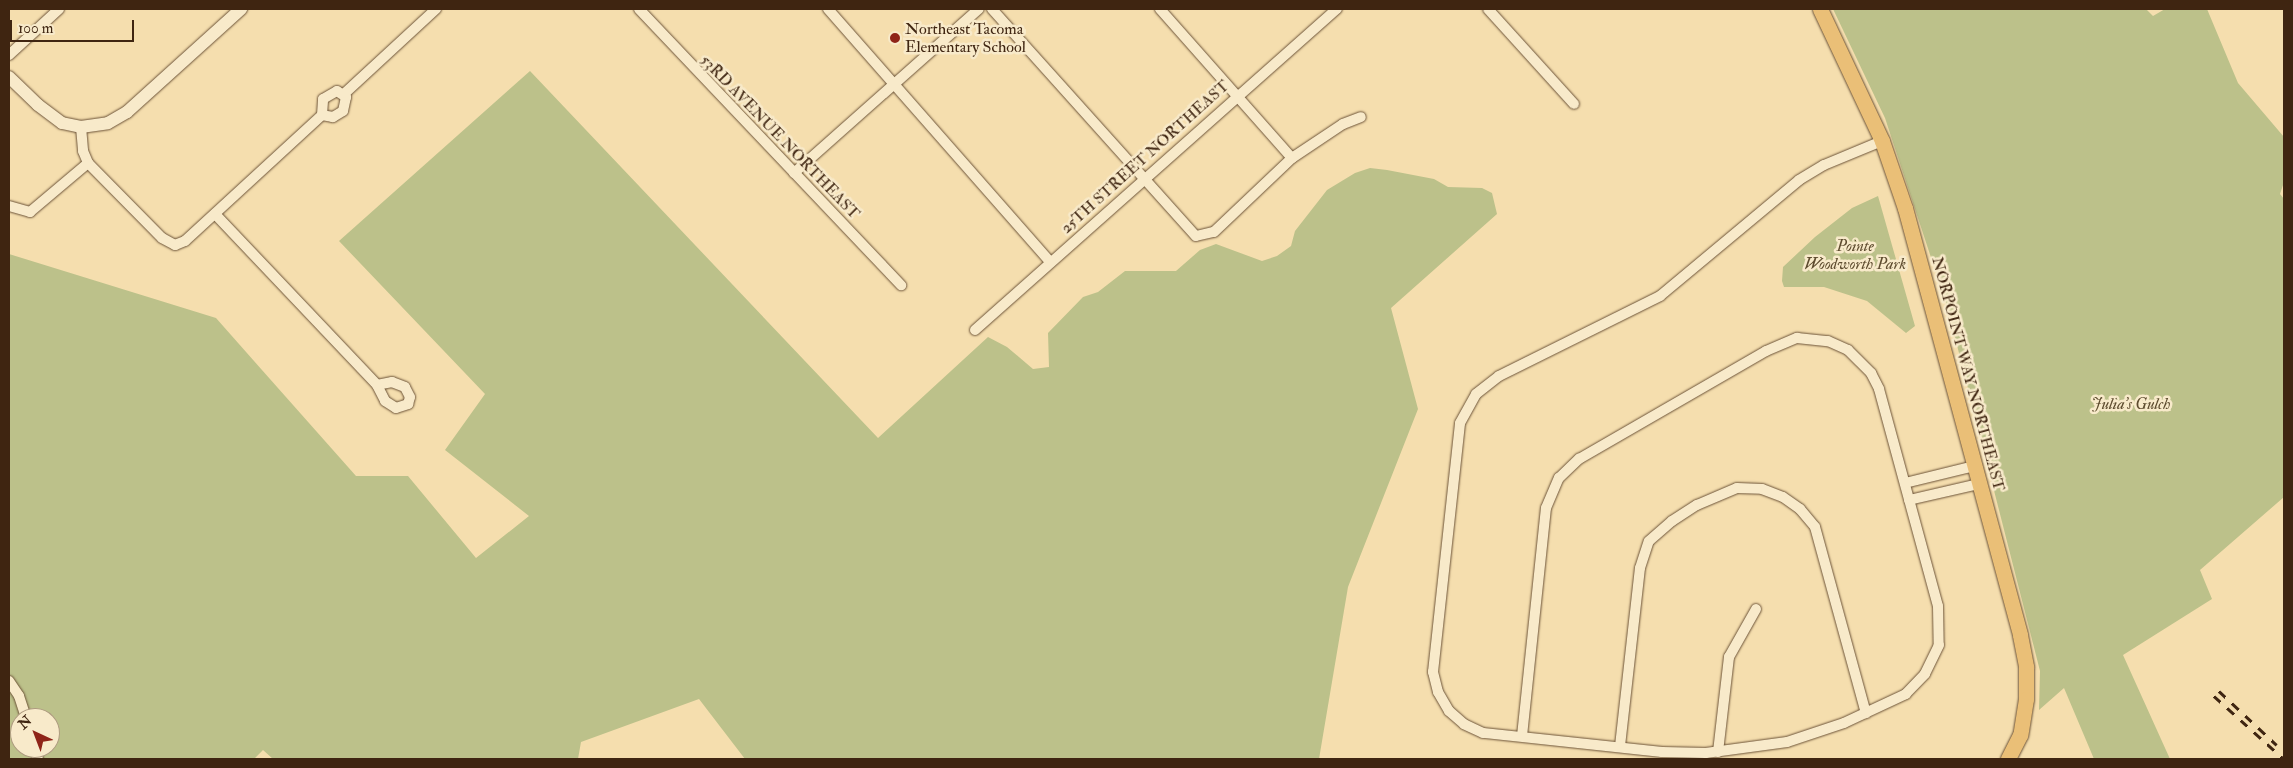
<!DOCTYPE html>
<style>
body{margin:0}
#map{position:relative;width:2293px;height:768px;overflow:hidden;background:#f5deae;font-family:"IM FELL Double Pica",serif}
div>[style]{position:absolute}
.green>*{inset:0;background:#bcc18a}
.roads{filter:drop-shadow(0 0 1px #6c5338) drop-shadow(0 0 1px #6c5338)}
.minor>*{height:10px;margin:-5px;padding:0 5px;transform-origin:5px;border-radius:5px;background:#f8eaca}
.tertiary>*{height:12px;margin:-6px;padding:0 6px;transform-origin:6px;border-radius:6px;background:#f8eaca}
.primary>*{height:15px;margin:-7.5px;padding:0 7.5px;transform-origin:7.5px;border-radius:7.5px;background:#eabf77}
.rail>*{height:2.5px;margin-top:-1.25px;transform-origin:0;background:repeating-linear-gradient(90deg,#3f2511 0 9px,transparent 0 18px)}
.dots>*{width:14px;height:14px;translate:-50% -50%;box-sizing:border-box;border:2px solid #f8eaca;border-radius:50%}
span{translate:-50% -50%;white-space:nowrap;text-align:center;line-height:1.15;-webkit-text-stroke:5px #f8eaca;paint-order:stroke}
.poi-label{font-size:16px;color:#3f2511}
.left{translate:0 -50%;text-align:left}
.street-label{font-size:16px;color:#3f2511}
.park-label{font-size:16px;color:#5e4c2f;font-style:italic}
.frame{position:absolute;inset:0;border:10px solid #3f2511;pointer-events:none}
.north{position:absolute;left:10px;top:708px;width:50px;height:50px;box-sizing:border-box;background:#f8eaca;border:1px solid #ae9b80;border-radius:50%;rotate:317deg;font-size:14px;font-weight:700;line-height:20px;text-align:center;color:#3f2511}
.north::after{content:'';display:block;margin:auto;width:18px;height:22px;background:#8f2418;clip-path:polygon(50% 0,100% 100%,50% 72%,0 100%)}
.scale{position:absolute;left:10px;top:20px;width:124px;height:22px;box-sizing:border-box;border:2px solid #3f2511;border-top:0;padding-left:6px;font-size:15px;line-height:18px;white-space:nowrap;color:#3f2511;-webkit-text-stroke:4px #f8eaca;paint-order:stroke}
</style>
<div id="map">
<div class="green">
<i style="clip-path:polygon(1833px 9px,2146px 9px,2153px 16px,2165px 9px,2207px 9px,2238px 83px,2284px 137px,2284px 182px,2280px 194px,2284px 199px,2284px 497px,2200px 570px,2212px 599px,2123px 655px,2170px 759px,2094px 759px,2064px 688px,2039px 710px,2040px 671px,1947px 306px,1885px 118px)"></i>
<i style="clip-path:polygon(evenodd,530px 71px,878px 438px,988px 337px,1007px 347px,1033px 369px,1049px 367px,1048px 333px,1083px 297px,1098px 292px,1125px 271px,1176px 271px,1200px 250px,1216px 244px,1262px 261px,1277px 256px,1291px 246px,1295px 231px,1327px 190px,1355px 173px,1370px 168px,1387px 170px,1434px 179px,1448px 187px,1482px 188px,1492px 193px,1497px 214px,1391px 308px,1418px 409px,1348px 587px,1319px 759px,745px 759px,699px 699px,581px 742px,578px 759px,273px 759px,263px 750px,254px 759px,9px 759px,9px 254px,216px 318px,356px 476px,408px 476px,476px 558px,529px 516px,445px 450px,485px 394px,339px 241px,530px 71px,20px 718px,50px 718px,50px 748px,20px 748px,20px 718px)"></i>
<i style="clip-path:polygon(1878px 196px,1915px 326px,1906px 333px,1867px 301px,1824px 287px,1784px 287px,1782px 281px,1783px 267px,1815px 237px,1852px 208px)"></i>
</div>
<div class="roads">
<div class="minor">
<i style="left:639px;top:9px;width:381px;rotate:46.5deg"></i>
<i style="left:828px;top:9px;width:337px;rotate:48.7deg"></i>
<i style="left:992px;top:9px;width:305px;rotate:48.1deg"></i>
<i style="left:1196px;top:236px;width:18px;rotate:-13deg"></i>
<i style="left:1214px;top:232px;width:108px;rotate:-43.5deg"></i>
<i style="left:1292px;top:158px;width:61px;rotate:-33.7deg"></i>
<i style="left:1343px;top:124px;width:19px;rotate:-21deg"></i>
<i style="left:1160px;top:9px;width:199px;rotate:48.5deg"></i>
<i style="left:1488px;top:9px;width:128px;rotate:47.8deg"></i>
<i style="left:9px;top:55px;width:68px;rotate:-42.6deg"></i>
<i style="left:337px;top:91px;width:11px;rotate:34deg"></i>
<i style="left:346px;top:97px;width:14px;rotate:102deg"></i>
<i style="left:343px;top:111px;width:12px;rotate:149deg"></i>
<i style="left:333px;top:117px;width:11px;rotate:-170deg"></i>
<i style="left:322px;top:115px;width:16px;rotate:-86deg"></i>
<i style="left:323px;top:99px;width:16px;rotate:-30deg"></i>
<i style="left:345px;top:93px;width:124px;rotate:-42.7deg"></i>
<i style="left:81px;top:127px;width:24px;rotate:85deg"></i>
<i style="left:83px;top:151px;width:13px;rotate:67deg"></i>
<i style="left:88px;top:163px;width:105px;rotate:45.4deg"></i>
<i style="left:162px;top:238px;width:15px;rotate:28deg"></i>
<i style="left:175px;top:245px;width:11px;rotate:-22deg"></i>
<i style="left:185px;top:241px;width:186px;rotate:-42.6deg"></i>
<i style="left:794px;top:173px;width:247px;rotate:-41.6deg"></i>
<i style="left:9px;top:206px;width:22px;rotate:16deg"></i>
<i style="left:30px;top:212px;width:76px;rotate:-40.2deg"></i>
<i style="left:215px;top:214px;width:236px;rotate:46.5deg"></i>
<i style="left:377px;top:385px;width:18px;rotate:63deg"></i>
<i style="left:385px;top:401px;width:13px;rotate:32deg"></i>
<i style="left:396px;top:408px;width:13px;rotate:-18deg"></i>
<i style="left:408px;top:404px;width:7px;rotate:-74deg"></i>
<i style="left:410px;top:397px;width:11px;rotate:-117deg"></i>
<i style="left:405px;top:387px;width:14px;rotate:-159deg"></i>
<i style="left:392px;top:382px;width:15px;rotate:169deg"></i>
<i style="left:975px;top:330px;width:484px;rotate:-41.6deg"></i>
<i style="left:1905px;top:483px;width:71px;rotate:-13.8deg"></i>
<i style="left:1909px;top:500px;width:72px;rotate:-12.9deg"></i>
<i style="left:9px;top:681px;width:18px;rotate:56deg"></i>
<i style="left:19px;top:696px;width:23px;rotate:72deg"></i>
<i style="left:1522px;top:736px;width:229px;rotate:-84deg"></i>
<i style="left:1546px;top:508px;width:33px;rotate:-67deg"></i>
<i style="left:1559px;top:478px;width:28px;rotate:-44deg"></i>
<i style="left:1579px;top:459px;width:216px;rotate:-30deg"></i>
<i style="left:1766px;top:351px;width:34px;rotate:-23deg"></i>
<i style="left:1797px;top:338px;width:31px;rotate:6deg"></i>
<i style="left:1828px;top:341px;width:22px;rotate:24deg"></i>
<i style="left:1848px;top:350px;width:33px;rotate:45deg"></i>
<i style="left:1871px;top:373px;width:18px;rotate:63deg"></i>
<i style="left:1879px;top:389px;width:225px;rotate:74.8deg"></i>
<i style="left:1938px;top:606px;width:39px;rotate:89deg"></i>
<i style="left:1939px;top:645px;width:32px;rotate:116deg"></i>
<i style="left:1925px;top:674px;width:28px;rotate:134deg"></i>
<i style="left:1906px;top:694px;width:68px;rotate:154.9deg"></i>
<i style="left:1844px;top:723px;width:60px;rotate:161.6deg"></i>
<i style="left:1787px;top:742px;width:82px;rotate:172.3deg"></i>
<i style="left:1706px;top:753px;width:44px;rotate:-178.7deg"></i>
<i style="left:1662px;top:752px;width:180px;rotate:-173.9deg"></i>
<i style="left:1483px;top:733px;width:21px;rotate:-155deg"></i>
<i style="left:1464px;top:724px;width:20px;rotate:-139deg"></i>
<i style="left:1449px;top:711px;width:22px;rotate:-120deg"></i>
<i style="left:1438px;top:692px;width:21px;rotate:-104deg"></i>
<i style="left:1433px;top:672px;width:250px;rotate:-83.8deg"></i>
<i style="left:1460px;top:423px;width:33px;rotate:-61deg"></i>
<i style="left:1476px;top:394px;width:29px;rotate:-38deg"></i>
<i style="left:1499px;top:376px;width:180px;rotate:-26.4deg"></i>
<i style="left:1660px;top:296px;width:181px;rotate:-39.8deg"></i>
<i style="left:1799px;top:180px;width:29px;rotate:-31deg"></i>
<i style="left:1824px;top:165px;width:63px;rotate:-22.5deg"></i>
<i style="left:1620px;top:746px;width:179px;rotate:-83.6deg"></i>
<i style="left:1640px;top:568px;width:28px;rotate:-72deg"></i>
<i style="left:1649px;top:541px;width:30px;rotate:-41deg"></i>
<i style="left:1672px;top:521px;width:30px;rotate:-33deg"></i>
<i style="left:1697px;top:505px;width:43px;rotate:-23deg"></i>
<i style="left:1737px;top:488px;width:25px;rotate:2deg"></i>
<i style="left:1762px;top:489px;width:22px;rotate:21deg"></i>
<i style="left:1783px;top:497px;width:21px;rotate:35deg"></i>
<i style="left:1800px;top:509px;width:23px;rotate:50deg"></i>
<i style="left:1815px;top:527px;width:193px;rotate:74.7deg"></i>
<i style="left:35px;top:748px;width:11px;rotate:75deg"></i>
<i style="left:1718px;top:752px;width:96px;rotate:-83.4deg"></i>
<i style="left:1729px;top:657px;width:55px;rotate:-60.6deg"></i>
</div>
<div class="tertiary">
<i style="left:9px;top:77px;width:40px;rotate:44deg"></i>
<i style="left:38px;top:105px;width:30px;rotate:37deg"></i>
<i style="left:62px;top:123px;width:19px;rotate:12deg"></i>
<i style="left:81px;top:127px;width:27px;rotate:-8deg"></i>
<i style="left:108px;top:123px;width:22px;rotate:-30deg"></i>
<i style="left:127px;top:112px;width:154px;rotate:-42.1deg"></i>
</div>
<div class="primary">
<i style="left:1820px;top:9px;width:146px;rotate:64.8deg"></i>
<i style="left:1882px;top:141px;width:71px;rotate:71.1deg"></i>
<i style="left:1905px;top:208px;width:442px;rotate:74.9deg"></i>
<i style="left:2020px;top:635px;width:33px;rotate:79deg"></i>
<i style="left:2026px;top:667px;width:32px;rotate:90deg"></i>
<i style="left:2026px;top:699px;width:36px;rotate:99deg"></i>
<i style="left:2020px;top:735px;width:27px;rotate:117deg"></i>
</div>
</div>
<div class="rail">
<i style="left:2219px;top:691px;width:79px;rotate:43deg"></i>
<i style="left:2214px;top:696px;width:94px;rotate:42deg"></i>
</div>
<div class="dots">
<i style="left:895px;top:38px;background:#8f2418"></i>
</div>
<div class="poi-label">
<span class="left" style="left:905px;top:38px">Northeast Tacoma<br>Elementary School</span>
</div>
<div class="street-label">
<span style="left:780px;top:137px;rotate:46deg">53RD AVENUE NORTHEAST</span>
<span style="left:1145px;top:157px;rotate:-42deg">25TH STREET NORTHEAST</span>
<span style="left:1968px;top:374px;rotate:75deg">NORPOINT WAY NORTHEAST</span>
</div>
<div class="park-label">
<span style="left:1855px;top:255px">Pointe<br>Woodworth Park</span>
<span style="left:2131px;top:404px">Julia's Gulch</span>
</div>
<div class="frame"></div>
<div class="north">N</div>
<div class="scale">100 m</div>
</div>
